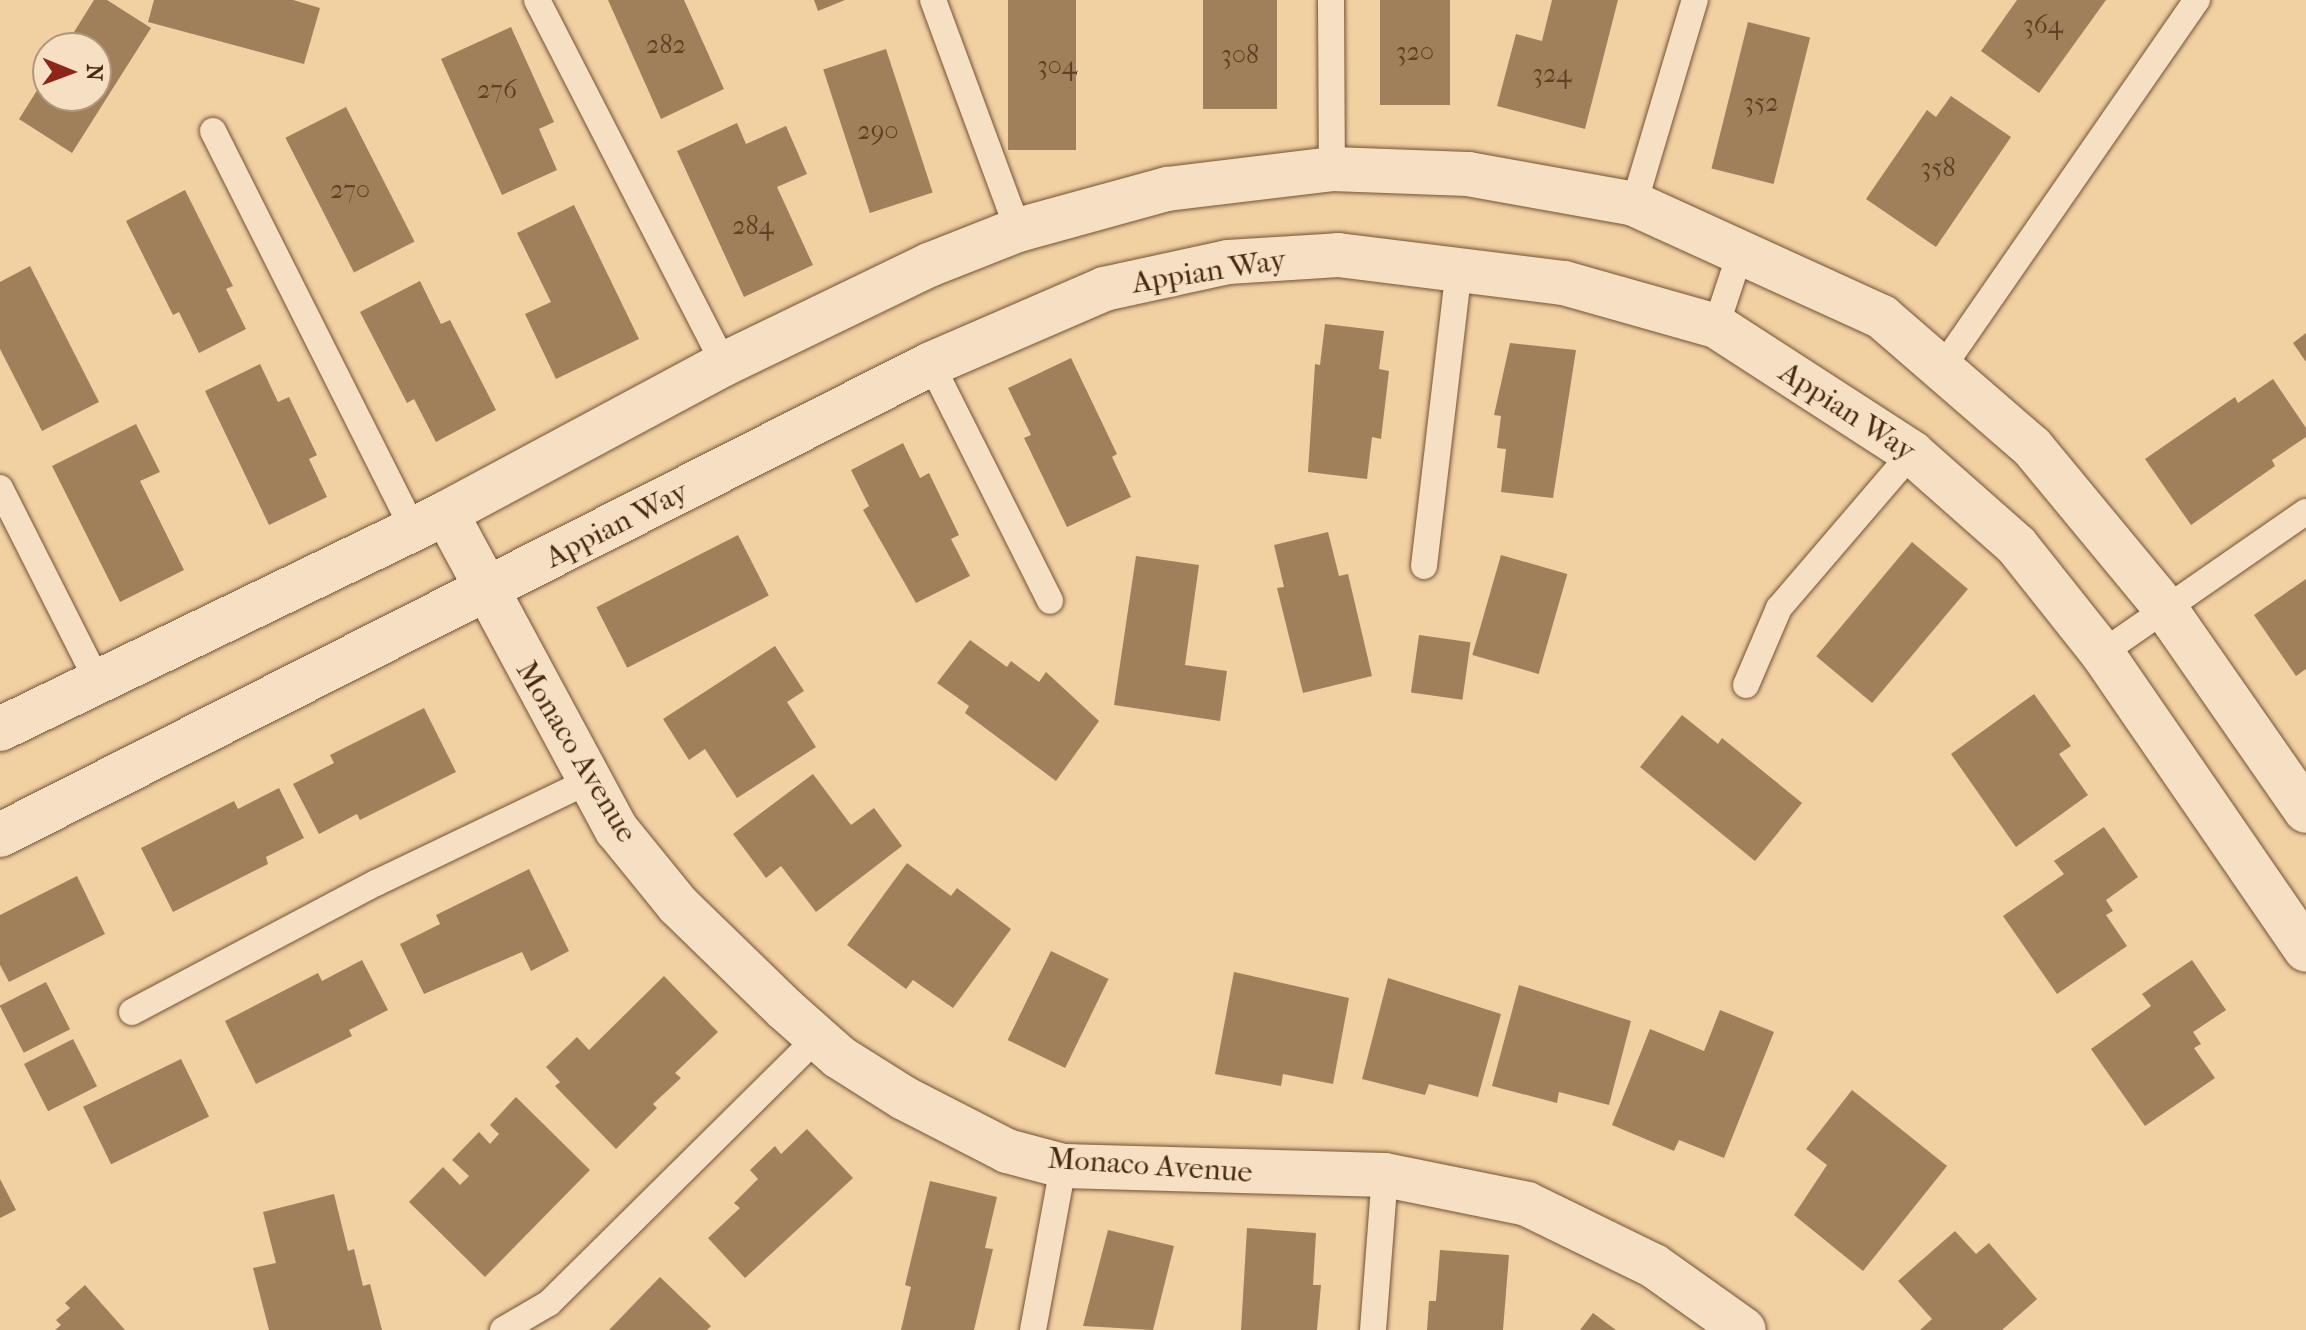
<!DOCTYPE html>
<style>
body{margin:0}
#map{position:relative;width:2306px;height:1330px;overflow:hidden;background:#f1d0a2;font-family:"IM FELL French Canon",serif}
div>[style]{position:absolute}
.building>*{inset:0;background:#a0805b;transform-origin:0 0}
.roads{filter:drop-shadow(0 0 2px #725434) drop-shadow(0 0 2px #725434)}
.lane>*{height:26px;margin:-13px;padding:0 13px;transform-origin:13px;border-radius:13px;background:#f6e0c3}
.street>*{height:44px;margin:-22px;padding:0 22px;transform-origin:22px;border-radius:22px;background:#f6e0c3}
span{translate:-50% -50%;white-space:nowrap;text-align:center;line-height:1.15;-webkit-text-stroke:7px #f6e0c3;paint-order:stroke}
.number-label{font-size:26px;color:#5e4022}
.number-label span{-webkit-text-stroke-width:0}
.street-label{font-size:30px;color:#482a0f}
.north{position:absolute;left:32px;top:32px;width:80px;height:80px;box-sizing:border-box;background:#f6e0c3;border:2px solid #b0977b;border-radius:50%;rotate:91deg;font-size:22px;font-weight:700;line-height:32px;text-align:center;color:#482a0f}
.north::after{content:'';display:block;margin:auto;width:28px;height:36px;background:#8f2418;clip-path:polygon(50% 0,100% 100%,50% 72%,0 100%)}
</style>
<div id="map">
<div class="building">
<i style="clip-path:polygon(94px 0,107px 0,151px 28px,72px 153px,19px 119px,48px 73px,48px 96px,96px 96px,96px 48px,64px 48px)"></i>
<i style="clip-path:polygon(154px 0,293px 0,320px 8px,304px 64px,148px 22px)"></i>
<i style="clip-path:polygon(608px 0,684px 0,724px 89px,661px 119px)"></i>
<i style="clip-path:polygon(814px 0,845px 0,818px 11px)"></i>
<i style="left:1008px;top:0;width:68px;height:150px"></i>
<i style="left:1203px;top:0;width:74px;height:109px"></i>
<i style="left:1380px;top:0;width:70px;height:105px"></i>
<i style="clip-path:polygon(1552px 0,1618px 0,1585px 129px,1497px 106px,1516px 34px,1542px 41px)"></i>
<i style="clip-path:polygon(2017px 0,2106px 0,2039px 93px,1981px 51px)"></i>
<i style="left:1748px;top:22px;width:64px;height:151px;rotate:14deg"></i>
<i style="clip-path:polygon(511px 27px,554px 122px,539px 129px,557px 170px,502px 195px,441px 59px)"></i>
<i style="left:886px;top:49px;width:151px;height:66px;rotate:72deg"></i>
<i style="clip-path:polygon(1951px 96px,2011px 137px,1936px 247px,1866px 199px,1927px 110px,1936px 117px)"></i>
<i style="left:346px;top:107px;width:151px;height:68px;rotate:63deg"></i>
<i style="clip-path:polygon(737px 123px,746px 144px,786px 126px,807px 174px,777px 187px,813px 265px,744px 297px,677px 151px)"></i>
<i style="clip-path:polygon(185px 190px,233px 286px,226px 289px,246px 329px,199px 353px,179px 312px,173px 315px,126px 221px)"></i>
<i style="clip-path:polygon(574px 205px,639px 339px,556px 379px,525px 314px,551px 302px,517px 233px)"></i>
<i style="clip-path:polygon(30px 266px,99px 402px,42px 431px,0 349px,0 282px)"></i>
<i style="clip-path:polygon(420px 281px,441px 324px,450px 320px,496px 410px,436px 442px,414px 399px,407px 403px,360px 312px)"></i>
<i style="clip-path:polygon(1325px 324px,1384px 331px,1379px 369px,1389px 371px,1381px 439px,1372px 437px,1367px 479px,1308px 472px,1315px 364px,1320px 365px)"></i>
<i style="clip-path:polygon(2306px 333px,2306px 362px,2293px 343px)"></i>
<i style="clip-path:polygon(1510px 343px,1576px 350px,1553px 498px,1501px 492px,1506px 449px,1497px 448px,1501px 416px,1494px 415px)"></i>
<i style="clip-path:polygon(1071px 358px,1117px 454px,1112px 457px,1131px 497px,1067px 527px,1024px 438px,1031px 435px,1008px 388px)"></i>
<i style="clip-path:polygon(260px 364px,278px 402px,289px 397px,317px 455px,309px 459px,327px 497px,269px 525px,205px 391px)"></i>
<i style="clip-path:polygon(2273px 379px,2306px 428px,2306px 437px,2272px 460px,2275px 466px,2191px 525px,2145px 459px,2235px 397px,2238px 403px)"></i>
<i style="clip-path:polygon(136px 424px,160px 472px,140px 481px,184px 570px,120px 602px,52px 466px)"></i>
<i style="clip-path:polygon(903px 443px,920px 478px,929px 473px,959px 535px,951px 539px,970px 576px,916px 603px,863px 510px,869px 506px,851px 470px)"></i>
<i style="clip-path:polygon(1328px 532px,1339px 576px,1348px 574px,1372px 676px,1303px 693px,1277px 588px,1284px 587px,1274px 545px)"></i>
<i style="left:738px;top:535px;width:68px;height:159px;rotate:63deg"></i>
<i style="left:1912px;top:542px;width:73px;height:149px;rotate:40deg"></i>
<i style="left:1501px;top:555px;width:69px;height:104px;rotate:16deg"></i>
<i style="clip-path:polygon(1136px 556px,1199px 565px,1185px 665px,1227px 671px,1220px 721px,1114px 705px)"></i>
<i style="clip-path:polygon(2306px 579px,2306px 669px,2296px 676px,2254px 615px)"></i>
<i style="left:1419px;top:635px;width:52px;height:58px;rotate:8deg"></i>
<i style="clip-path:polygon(970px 640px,1007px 667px,1011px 661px,1039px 682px,1046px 672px,1099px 721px,1056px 781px,965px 713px,969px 706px,937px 683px)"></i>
<i style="clip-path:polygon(775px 646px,804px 691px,787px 702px,816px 747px,737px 798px,705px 749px,689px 760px,663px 719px)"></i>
<i style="clip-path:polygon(2034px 694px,2071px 746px,2059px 754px,2088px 795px,2016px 847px,1951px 754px)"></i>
<i style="clip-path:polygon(424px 708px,456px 772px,360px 820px,357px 814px,319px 834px,293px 784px,334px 763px,330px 755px)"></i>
<i style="clip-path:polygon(1682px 715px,1718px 744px,1722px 738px,1802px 803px,1755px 861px,1640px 767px)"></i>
<i style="clip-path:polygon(813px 774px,851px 825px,874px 808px,902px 846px,816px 912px,781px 866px,766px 878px,733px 834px)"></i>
<i style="clip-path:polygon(279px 788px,304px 838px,266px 857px,268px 864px,173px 912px,141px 848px,234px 801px,238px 809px)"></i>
<i style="clip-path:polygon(2104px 827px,2138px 877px,2106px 900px,2113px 911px,2106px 915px,2127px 946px,2057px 994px,2003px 916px,2064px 874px,2054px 861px)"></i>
<i style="clip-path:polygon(907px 863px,951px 896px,957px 888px,1011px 929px,953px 1008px,913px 980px,906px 989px,847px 945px)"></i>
<i style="clip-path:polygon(529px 869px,569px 951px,531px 971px,522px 952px,424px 994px,400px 944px,440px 924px,436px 915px)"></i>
<i style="clip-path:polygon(77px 876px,105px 934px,9px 982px,0 965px,0 915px)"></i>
<i style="left:1051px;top:951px;width:64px;height:99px;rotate:26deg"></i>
<i style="clip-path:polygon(362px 960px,388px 1010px,349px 1030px,352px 1036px,256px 1084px,225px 1021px,318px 973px,322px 981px)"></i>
<i style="clip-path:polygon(2192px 960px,2226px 1010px,2193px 1032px,2201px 1044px,2194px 1048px,2215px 1078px,2145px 1126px,2091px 1049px,2151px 1006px,2142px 994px)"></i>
<i style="clip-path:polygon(1234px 972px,1349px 998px,1333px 1084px,1283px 1074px,1281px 1086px,1215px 1074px)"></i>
<i style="clip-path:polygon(664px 976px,718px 1032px,675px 1073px,681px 1078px,653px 1104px,657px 1108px,616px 1149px,555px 1086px,560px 1082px,546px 1067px,577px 1037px,589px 1050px)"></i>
<i style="clip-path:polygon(1388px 978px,1501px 1014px,1478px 1097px,1429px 1084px,1425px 1095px,1362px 1079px)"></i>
<i style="left:46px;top:982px;width:53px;height:52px;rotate:63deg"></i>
<i style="clip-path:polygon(1519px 985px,1631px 1021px,1609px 1105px,1559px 1092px,1557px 1103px,1492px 1086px)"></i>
<i style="clip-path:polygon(1720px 1010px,1774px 1032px,1724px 1158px,1679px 1140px,1674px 1151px,1612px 1125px,1650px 1029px,1704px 1051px)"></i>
<i style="left:73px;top:1039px;width:53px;height:55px;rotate:63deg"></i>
<i style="left:181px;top:1059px;width:64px;height:109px;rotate:64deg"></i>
<i style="clip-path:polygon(1852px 1090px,1947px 1166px,1863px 1271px,1794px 1215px,1827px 1165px,1806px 1149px)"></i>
<i style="clip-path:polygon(516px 1097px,590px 1170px,485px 1277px,409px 1202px,443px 1167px,460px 1185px,469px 1176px,452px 1160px,479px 1132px,490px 1144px,499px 1134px,490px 1125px)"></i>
<i style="clip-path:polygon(807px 1129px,853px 1178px,745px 1278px,708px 1238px,740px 1208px,734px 1203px,758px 1179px,750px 1170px,775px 1146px,781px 1154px)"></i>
<i style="clip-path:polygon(0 1179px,16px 1210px,0 1218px)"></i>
<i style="clip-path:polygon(930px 1181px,997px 1197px,985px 1248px,993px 1249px,974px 1330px,901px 1330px,911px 1287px,905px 1285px)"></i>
<i style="clip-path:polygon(334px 1194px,348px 1251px,354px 1249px,363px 1286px,370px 1284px,382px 1330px,269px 1330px,253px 1268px,276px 1263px,263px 1212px)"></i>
<i style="clip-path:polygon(1247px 1228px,1316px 1233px,1313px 1285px,1321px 1285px,1317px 1330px,1241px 1330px)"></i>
<i style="clip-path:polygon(1108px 1230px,1174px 1246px,1153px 1330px,1083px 1326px)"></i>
<i style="clip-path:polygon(1955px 1231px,1976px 1254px,1989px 1243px,2037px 1299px,2002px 1330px,1920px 1330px,1932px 1319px,1898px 1281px)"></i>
<i style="clip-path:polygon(1440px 1250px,1509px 1255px,1503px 1330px,1427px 1330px,1429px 1301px,1436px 1301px)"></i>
<i style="clip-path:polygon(660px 1277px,711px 1326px,707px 1330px,609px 1330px)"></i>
<i style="clip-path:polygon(85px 1285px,125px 1330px,55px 1330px,61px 1325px,56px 1320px,70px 1308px,65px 1303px)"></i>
<i style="clip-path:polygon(1593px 1313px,1616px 1330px,1580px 1330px)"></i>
</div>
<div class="roads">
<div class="lane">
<i style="left:537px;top:0;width:409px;rotate:62.8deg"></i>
<i style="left:933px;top:0;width:245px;rotate:69.7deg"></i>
<i style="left:1331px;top:0;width:169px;rotate:89.7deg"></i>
<i style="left:213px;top:131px;width:445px;rotate:63.3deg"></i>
<i style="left:1634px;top:204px;width:213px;rotate:-73.4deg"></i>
<i style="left:1716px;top:326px;width:79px;rotate:-71.6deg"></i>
<i style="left:931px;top:364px;width:265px;rotate:63.3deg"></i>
<i style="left:1942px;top:368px;width:448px;rotate:-55.3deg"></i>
<i style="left:0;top:488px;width:215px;rotate:63.2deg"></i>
<i style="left:1424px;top:566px;width:302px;rotate:-83.3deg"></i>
<i style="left:2102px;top:653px;width:248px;rotate:-34.7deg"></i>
<i style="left:1746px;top:685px;width:84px;rotate:-66.8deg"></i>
<i style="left:1779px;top:608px;width:204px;rotate:-49.4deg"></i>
<i style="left:132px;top:1012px;width:276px;rotate:-27.9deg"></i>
<i style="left:376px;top:883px;width:234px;rotate:-25.6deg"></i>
<i style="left:503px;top:1330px;width:53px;rotate:-30.4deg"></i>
<i style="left:549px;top:1303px;width:378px;rotate:-44.7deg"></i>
<i style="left:1033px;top:1330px;width:167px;rotate:-79.6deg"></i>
<i style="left:1373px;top:1330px;width:155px;rotate:-85.6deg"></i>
</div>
<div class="street">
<i style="left:446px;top:513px;width:360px;rotate:61.7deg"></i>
<i style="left:617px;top:830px;width:97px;rotate:50.9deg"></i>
<i style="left:678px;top:905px;width:149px;rotate:44.2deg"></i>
<i style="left:785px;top:1009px;width:72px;rotate:41.6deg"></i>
<i style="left:839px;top:1057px;width:77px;rotate:32.2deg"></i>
<i style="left:904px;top:1098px;width:116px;rotate:27.2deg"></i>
<i style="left:1007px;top:1151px;width:58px;rotate:15deg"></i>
<i style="left:1063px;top:1166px;width:322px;rotate:1.6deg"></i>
<i style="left:1385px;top:1175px;width:145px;rotate:11.5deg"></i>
<i style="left:1527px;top:1204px;width:141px;rotate:26deg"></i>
<i style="left:1654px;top:1266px;width:110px;rotate:35.4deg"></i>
<i style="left:0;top:729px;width:496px;rotate:-25.8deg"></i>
<i style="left:446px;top:513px;width:315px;rotate:-28.2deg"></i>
<i style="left:724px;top:364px;width:228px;rotate:-25.8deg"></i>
<i style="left:929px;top:265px;width:96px;rotate:-21.5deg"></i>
<i style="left:1018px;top:230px;width:155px;rotate:-15.4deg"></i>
<i style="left:1167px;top:189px;width:166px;rotate:-6.9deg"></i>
<i style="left:1332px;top:169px;width:136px;rotate:2.1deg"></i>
<i style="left:1468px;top:174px;width:169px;rotate:10.2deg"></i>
<i style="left:1634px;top:204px;width:273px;rotate:24.5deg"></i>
<i style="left:1882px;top:317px;width:198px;rotate:40.9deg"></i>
<i style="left:2032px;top:447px;width:209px;rotate:50.4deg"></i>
<i style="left:2165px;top:608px;width:247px;rotate:55.2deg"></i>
<i style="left:0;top:835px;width:1043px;rotate:-26.84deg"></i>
<i style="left:931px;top:364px;width:189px;rotate:-23.4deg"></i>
<i style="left:1104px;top:289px;width:127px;rotate:-12.3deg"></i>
<i style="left:1228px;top:262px;width:110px;rotate:-3.6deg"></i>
<i style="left:1338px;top:255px;width:228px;rotate:7.1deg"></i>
<i style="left:1564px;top:283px;width:158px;rotate:15.8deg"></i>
<i style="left:1716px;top:326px;width:234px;rotate:32.9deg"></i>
<i style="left:1912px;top:453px;width:140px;rotate:41.5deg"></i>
<i style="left:2017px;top:546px;width:137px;rotate:51.5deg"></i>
<i style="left:2102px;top:653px;width:360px;rotate:55.5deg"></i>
</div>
</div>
<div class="number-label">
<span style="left:2043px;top:25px">364</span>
<span style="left:666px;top:45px">282</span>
<span style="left:1415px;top:52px">320</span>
<span style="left:1240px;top:55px">308</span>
<span style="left:1057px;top:66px">304</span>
<span style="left:1552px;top:74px">324</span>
<span style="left:497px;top:90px">276</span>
<span style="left:1761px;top:103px">352</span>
<span style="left:878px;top:131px">290</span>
<span style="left:1938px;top:168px">358</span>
<span style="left:350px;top:190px">270</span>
<span style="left:753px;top:226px">284</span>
</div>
<div class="street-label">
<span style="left:1209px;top:272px;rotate:-9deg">Appian Way</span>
<span style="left:1847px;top:412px;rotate:33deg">Appian Way</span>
<span style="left:617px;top:525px;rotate:-27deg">Appian Way</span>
<span style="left:576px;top:752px;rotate:59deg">Monaco Avenue</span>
<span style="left:1150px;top:1166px;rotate:4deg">Monaco Avenue</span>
</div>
<div class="north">N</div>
</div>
